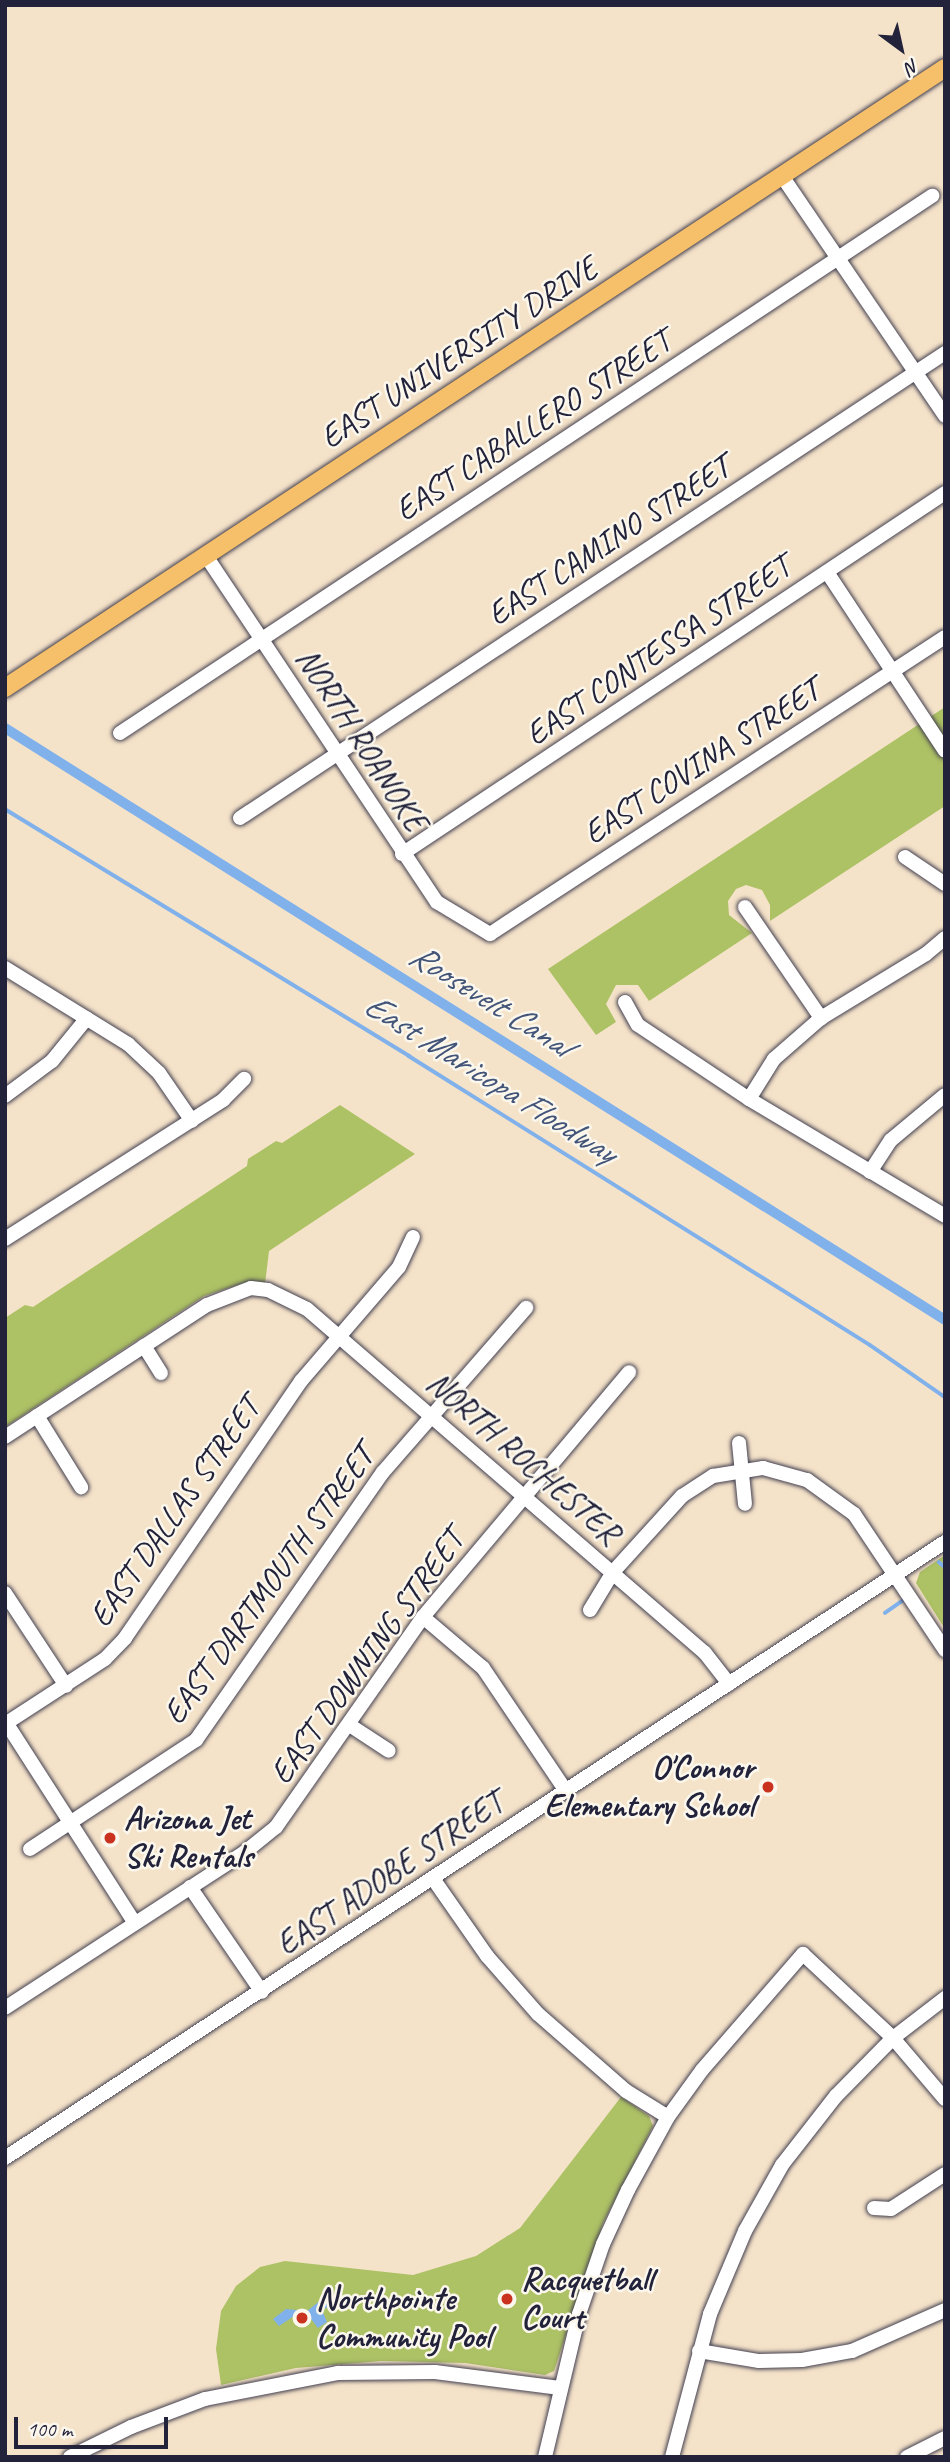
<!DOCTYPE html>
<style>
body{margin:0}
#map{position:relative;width:950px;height:2462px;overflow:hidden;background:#f5e3c9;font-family:Caveat,sans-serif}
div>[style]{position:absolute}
.green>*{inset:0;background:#adc165}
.water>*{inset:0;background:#80b1eb}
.stream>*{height:3.5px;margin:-1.75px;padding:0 1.75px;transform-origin:1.75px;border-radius:1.75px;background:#80b1eb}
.canal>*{height:10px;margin:-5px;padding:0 5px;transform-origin:5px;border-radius:5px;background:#80b1eb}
.roads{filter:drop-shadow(0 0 2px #423f50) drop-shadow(0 0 2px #423f50)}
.minor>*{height:14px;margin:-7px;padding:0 7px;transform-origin:7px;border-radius:7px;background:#fff}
.major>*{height:18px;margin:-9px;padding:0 9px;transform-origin:9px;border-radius:9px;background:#f6c06b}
.dots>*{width:19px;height:19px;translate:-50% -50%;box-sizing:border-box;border:4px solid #fbf7ec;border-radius:50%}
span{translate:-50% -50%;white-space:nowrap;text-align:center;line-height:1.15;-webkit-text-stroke:5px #fbf7ec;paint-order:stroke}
.street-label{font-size:33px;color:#22223b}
.poi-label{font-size:33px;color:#22223b;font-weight:700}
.right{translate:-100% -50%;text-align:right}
.left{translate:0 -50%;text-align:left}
.water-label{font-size:35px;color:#435479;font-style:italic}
.frame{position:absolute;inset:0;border:7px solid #22223b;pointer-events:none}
.north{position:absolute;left:866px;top:14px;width:70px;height:70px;-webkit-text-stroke:5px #fbf7ec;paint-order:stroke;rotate:147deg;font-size:19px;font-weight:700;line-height:28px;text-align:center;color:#22223b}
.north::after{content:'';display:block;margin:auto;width:24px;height:32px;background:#22223b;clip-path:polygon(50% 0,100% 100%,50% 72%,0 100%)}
.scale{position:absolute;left:14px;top:2417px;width:154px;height:32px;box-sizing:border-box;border:4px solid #22223b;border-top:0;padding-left:9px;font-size:21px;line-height:24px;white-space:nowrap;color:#22223b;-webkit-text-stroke:5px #fbf7ec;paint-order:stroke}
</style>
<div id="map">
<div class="green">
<i style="clip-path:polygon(945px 707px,945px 806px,770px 921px,770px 905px,762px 890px,746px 885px,736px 889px,728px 901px,729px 915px,752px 933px,649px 1001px,638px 985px,616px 985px,606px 1004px,616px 1022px,596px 1035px,548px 969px)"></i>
<i style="clip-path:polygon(340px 1105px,415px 1154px,269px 1251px,265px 1284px,243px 1283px,204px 1296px,5px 1427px,5px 1318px,25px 1305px,33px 1307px,247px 1166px,248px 1159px,276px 1141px,282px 1143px)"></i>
<i style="clip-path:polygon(945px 1555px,945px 1629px,916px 1583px,920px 1572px)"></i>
<i style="clip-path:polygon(621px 2097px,649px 2116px,653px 2126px,603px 2223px,554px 2371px,545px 2375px,465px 2363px,381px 2361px,296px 2368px,221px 2385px,216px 2349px,221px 2311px,236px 2286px,260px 2267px,285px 2261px,413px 2275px,476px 2256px,520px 2228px)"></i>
</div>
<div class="water">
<i style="clip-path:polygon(326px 2296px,332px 2305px,322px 2310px,327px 2322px,318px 2328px,311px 2319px,303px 2323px,297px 2314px,279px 2326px,273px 2319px,286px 2309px,307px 2311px)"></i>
</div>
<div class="stream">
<i style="left:5px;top:809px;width:474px;rotate:31.4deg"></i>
<i style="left:409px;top:1056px;width:544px;rotate:32.08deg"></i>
<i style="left:870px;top:1345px;width:91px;rotate:34.7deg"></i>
<i style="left:939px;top:1562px;width:8px;rotate:40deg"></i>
<i style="left:885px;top:1613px;width:21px;rotate:-35deg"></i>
</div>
<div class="canal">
<i style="left:5px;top:728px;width:1111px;rotate:32.2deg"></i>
</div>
<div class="roads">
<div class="minor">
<i style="left:782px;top:176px;width:290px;rotate:55.8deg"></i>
<i style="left:206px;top:556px;width:416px;rotate:56.3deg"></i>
<i style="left:437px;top:902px;width:62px;rotate:31.1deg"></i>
<i style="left:490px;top:934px;width:543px;rotate:-33.13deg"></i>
<i style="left:827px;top:572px;width:214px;rotate:56.6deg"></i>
<i style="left:120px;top:733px;width:974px;rotate:-33.48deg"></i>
<i style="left:240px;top:818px;width:845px;rotate:-33.41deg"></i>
<i style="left:402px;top:854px;width:652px;rotate:-33.62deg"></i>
<i style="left:905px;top:857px;width:48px;rotate:34deg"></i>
<i style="left:745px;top:907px;width:135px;rotate:55.6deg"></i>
<i style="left:5px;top:968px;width:145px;rotate:31.7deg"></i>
<i style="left:128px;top:1044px;width:42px;rotate:43.1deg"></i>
<i style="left:159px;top:1073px;width:58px;rotate:55.5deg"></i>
<i style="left:625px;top:1002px;width:26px;rotate:61deg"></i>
<i style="left:638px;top:1025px;width:133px;rotate:33.7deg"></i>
<i style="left:749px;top:1099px;width:228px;rotate:30.8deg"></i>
<i style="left:5px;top:1096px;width:59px;rotate:-36.7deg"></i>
<i style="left:52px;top:1061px;width:55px;rotate:-50.9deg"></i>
<i style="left:749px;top:1099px;width:47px;rotate:-58deg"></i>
<i style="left:774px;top:1059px;width:62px;rotate:-41.1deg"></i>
<i style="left:821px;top:1018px;width:123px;rotate:-31.4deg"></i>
<i style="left:926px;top:954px;width:25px;rotate:-40deg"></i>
<i style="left:870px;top:1172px;width:38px;rotate:-57deg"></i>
<i style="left:891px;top:1140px;width:70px;rotate:-39.8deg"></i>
<i style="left:5px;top:1239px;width:259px;rotate:-32.5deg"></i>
<i style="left:223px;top:1100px;width:30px;rotate:-45deg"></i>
<i style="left:144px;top:1346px;width:32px;rotate:58deg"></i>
<i style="left:37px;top:1416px;width:84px;rotate:58.2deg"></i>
<i style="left:5px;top:1437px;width:241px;rotate:-33.2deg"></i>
<i style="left:207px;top:1305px;width:47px;rotate:-21.1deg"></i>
<i style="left:251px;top:1288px;width:17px;rotate:7deg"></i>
<i style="left:268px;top:1290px;width:43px;rotate:26deg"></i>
<i style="left:307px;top:1309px;width:526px;rotate:40.84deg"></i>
<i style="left:705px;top:1653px;width:39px;rotate:52deg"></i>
<i style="left:739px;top:1443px;width:61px;rotate:84.4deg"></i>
<i style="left:5px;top:1593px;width:111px;rotate:56.7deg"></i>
<i style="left:590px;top:1610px;width:44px;rotate:-58.8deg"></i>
<i style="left:613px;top:1572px;width:103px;rotate:-47.8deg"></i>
<i style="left:682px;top:1496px;width:37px;rotate:-33deg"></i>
<i style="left:713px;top:1476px;width:51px;rotate:-9.1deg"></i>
<i style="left:763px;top:1468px;width:46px;rotate:15.3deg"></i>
<i style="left:807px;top:1480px;width:58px;rotate:35.9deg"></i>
<i style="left:854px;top:1514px;width:164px;rotate:56.2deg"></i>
<i style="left:423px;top:1617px;width:79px;rotate:40.4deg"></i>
<i style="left:483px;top:1668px;width:148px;rotate:56deg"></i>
<i style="left:5px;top:1724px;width:119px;rotate:-33deg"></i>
<i style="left:105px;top:1659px;width:29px;rotate:-46deg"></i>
<i style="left:125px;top:1638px;width:311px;rotate:-55.6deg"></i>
<i style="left:301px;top:1381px;width:150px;rotate:-49.3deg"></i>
<i style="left:399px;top:1267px;width:33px;rotate:-65deg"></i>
<i style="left:7px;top:1724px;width:235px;rotate:57.3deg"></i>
<i style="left:351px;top:1726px;width:45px;rotate:33.3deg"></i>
<i style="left:30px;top:1849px;width:199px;rotate:-33.3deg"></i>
<i style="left:196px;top:1740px;width:327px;rotate:-55.1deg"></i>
<i style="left:383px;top:1472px;width:218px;rotate:-48.9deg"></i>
<i style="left:434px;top:1880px;width:93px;rotate:55.1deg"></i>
<i style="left:487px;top:1956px;width:77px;rotate:48.7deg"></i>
<i style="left:538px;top:2014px;width:117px;rotate:41.2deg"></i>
<i style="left:626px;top:2091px;width:49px;rotate:31.8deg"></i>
<i style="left:190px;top:1887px;width:127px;rotate:55.6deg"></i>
<i style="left:5px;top:2008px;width:286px;rotate:-33deg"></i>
<i style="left:245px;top:1852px;width:40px;rotate:-39deg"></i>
<i style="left:276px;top:1827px;width:256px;rotate:-55deg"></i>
<i style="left:423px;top:1617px;width:320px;rotate:-49.9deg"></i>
<i style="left:5px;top:2158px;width:1124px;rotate:-33.24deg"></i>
<i style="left:874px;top:2208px;width:17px;rotate:3deg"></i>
<i style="left:891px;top:2209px;width:64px;rotate:-32.9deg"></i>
<i style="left:699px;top:2351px;width:61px;rotate:9.5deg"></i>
<i style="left:759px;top:2361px;width:43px;rotate:-1.3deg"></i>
<i style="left:802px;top:2360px;width:51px;rotate:-10.2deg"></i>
<i style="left:852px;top:2351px;width:102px;rotate:-23.8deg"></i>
<i style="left:70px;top:2457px;width:68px;rotate:-26.2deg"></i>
<i style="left:131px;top:2427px;width:79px;rotate:-20.7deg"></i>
<i style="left:205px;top:2399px;width:136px;rotate:-11.1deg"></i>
<i style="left:338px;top:2373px;width:97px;rotate:-0.6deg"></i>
<i style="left:435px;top:2372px;width:126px;rotate:7.3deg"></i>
<i style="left:545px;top:2457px;width:147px;rotate:-76.6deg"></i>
<i style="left:579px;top:2314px;width:74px;rotate:-71.1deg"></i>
<i style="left:603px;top:2244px;width:60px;rotate:-65.2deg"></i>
<i style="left:628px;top:2190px;width:83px;rotate:-61.3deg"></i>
<i style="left:668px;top:2117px;width:58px;rotate:-54.1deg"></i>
<i style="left:702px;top:2070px;width:154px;rotate:-49deg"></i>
<i style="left:803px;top:1954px;width:123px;rotate:43deg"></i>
<i style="left:893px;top:2038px;width:80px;rotate:49.6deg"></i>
<i style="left:672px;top:2457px;width:148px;rotate:-75.1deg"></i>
<i style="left:710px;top:2314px;width:90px;rotate:-67.1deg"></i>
<i style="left:745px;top:2231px;width:76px;rotate:-60.7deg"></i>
<i style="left:782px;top:2165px;width:88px;rotate:-52deg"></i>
<i style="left:836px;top:2096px;width:81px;rotate:-45.5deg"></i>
<i style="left:893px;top:2038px;width:66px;rotate:-37.6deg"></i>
<i style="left:907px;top:2457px;width:42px;rotate:-26.6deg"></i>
</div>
<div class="major">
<i style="left:5px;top:688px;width:1126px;rotate:-33.41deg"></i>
</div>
</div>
<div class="dots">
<i style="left:768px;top:1787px;background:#c8321e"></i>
<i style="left:110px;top:1838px;background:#c8321e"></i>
<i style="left:507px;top:2299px;background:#c8321e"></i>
<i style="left:302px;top:2318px;background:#c8321e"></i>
</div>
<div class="street-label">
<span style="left:459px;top:353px;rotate:-33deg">EAST UNIVERSITY DRIVE</span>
<span style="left:533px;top:426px;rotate:-33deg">EAST CABALLERO STREET</span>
<span style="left:609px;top:541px;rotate:-33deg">EAST CAMINO STREET</span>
<span style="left:658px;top:651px;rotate:-34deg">EAST CONTESSA STREET</span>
<span style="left:361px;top:740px;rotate:57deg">NORTH ROANOKE</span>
<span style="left:702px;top:762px;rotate:-33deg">EAST COVINA STREET</span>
<span style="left:523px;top:1458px;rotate:41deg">NORTH ROCHESTER</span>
<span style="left:175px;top:1512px;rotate:-55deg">EAST DALLAS STREET</span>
<span style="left:269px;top:1585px;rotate:-54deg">EAST DARTMOUTH STREET</span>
<span style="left:367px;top:1657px;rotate:-54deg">EAST DOWNING STREET</span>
<span style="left:390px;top:1874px;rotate:-34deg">EAST ADOBE STREET</span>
</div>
<div class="poi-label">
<span class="right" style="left:754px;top:1787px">O'Connor<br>Elementary School</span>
<span class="left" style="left:124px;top:1838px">Arizona Jet<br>Ski Rentals</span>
<span class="left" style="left:521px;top:2299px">Racquetball<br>Court</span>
<span class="left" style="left:316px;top:2318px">Northpointe<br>Community Pool</span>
</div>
<div class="water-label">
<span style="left:490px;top:1000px;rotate:32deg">Roosevelt Canal</span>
<span style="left:490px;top:1078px;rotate:32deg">East Maricopa Floodway</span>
</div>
<div class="frame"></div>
<div class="north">N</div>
<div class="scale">100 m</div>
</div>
